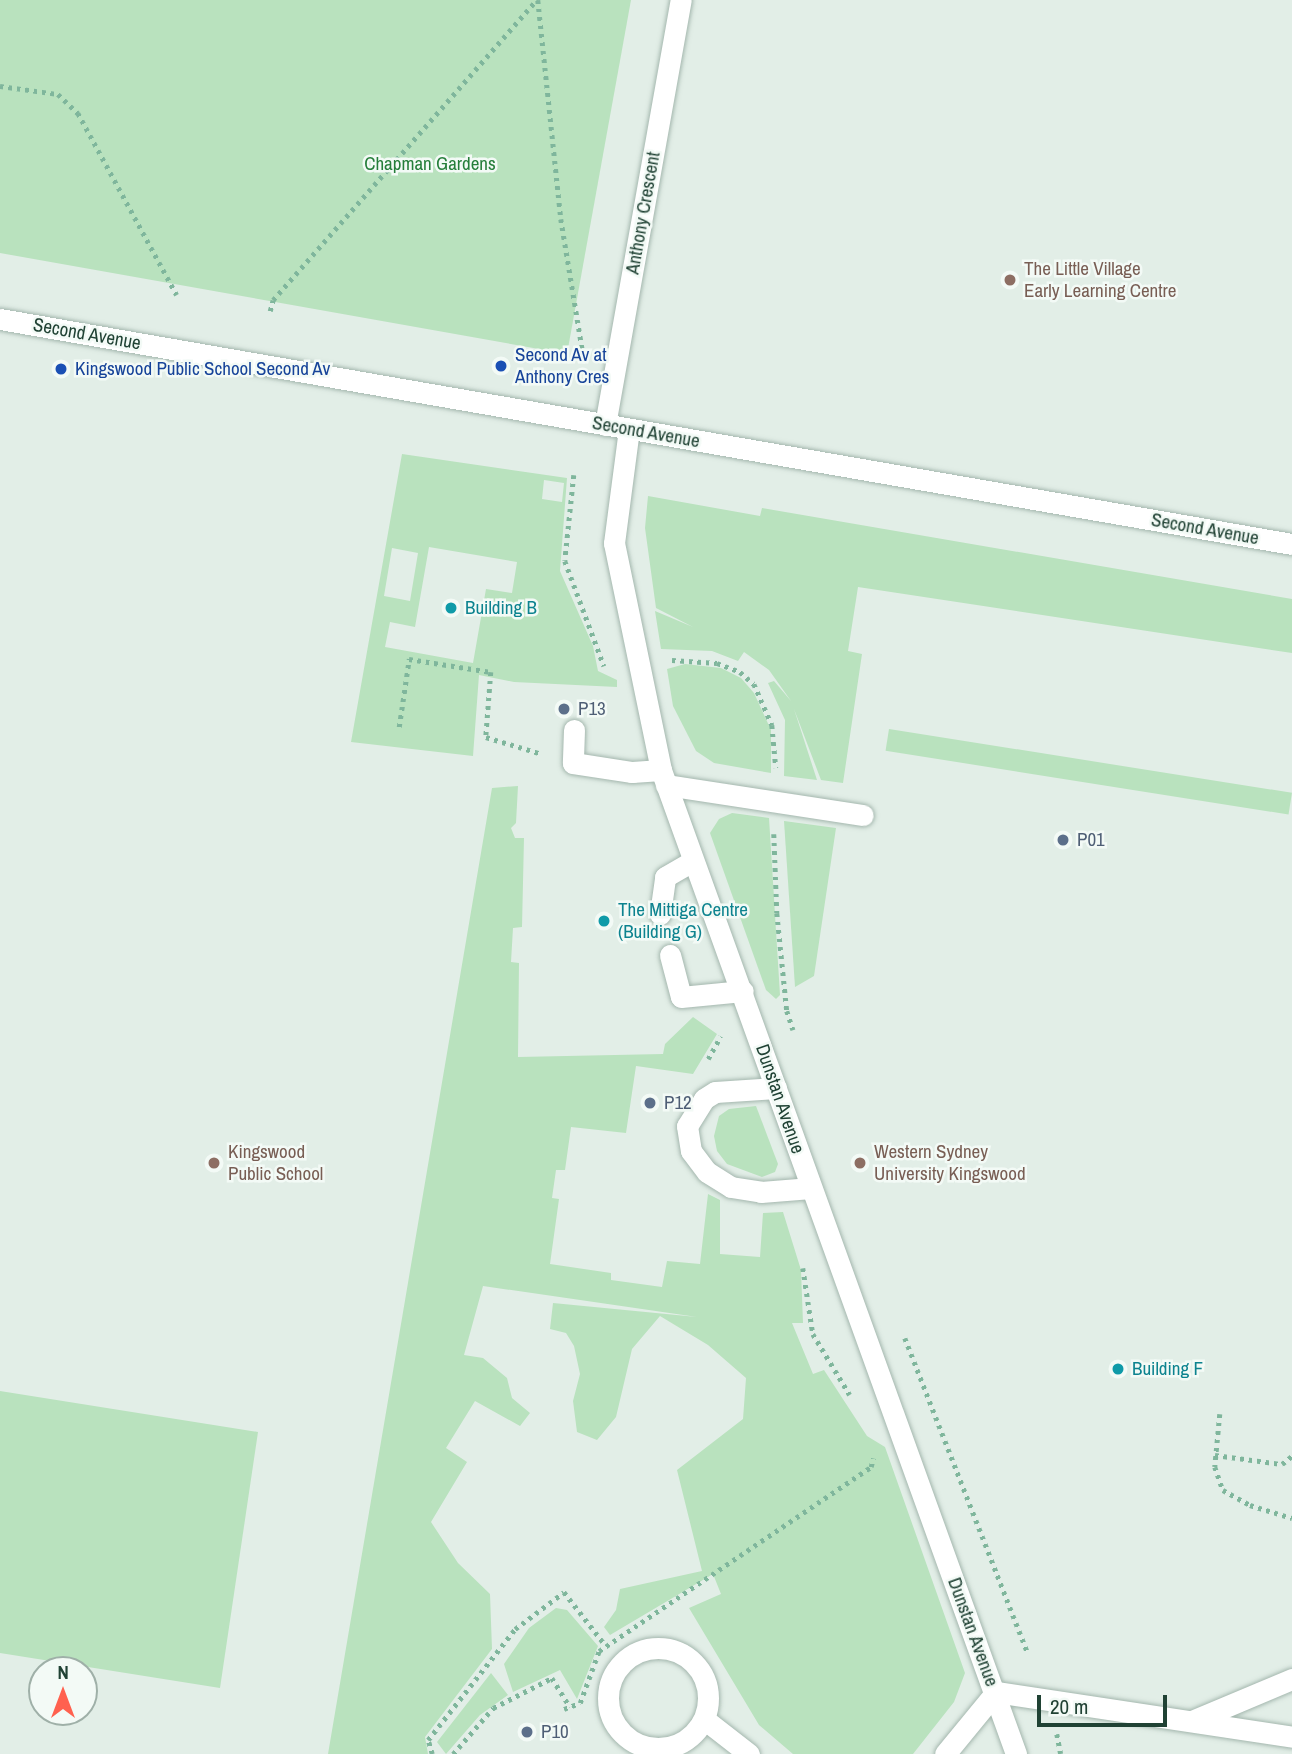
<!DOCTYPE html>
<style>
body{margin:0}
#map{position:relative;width:1292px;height:1754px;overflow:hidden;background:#e2eee7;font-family:"Archivo Narrow",sans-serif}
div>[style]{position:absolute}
.green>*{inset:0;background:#b9e2be;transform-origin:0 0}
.path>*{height:4.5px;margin-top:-2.25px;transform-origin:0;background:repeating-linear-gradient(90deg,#7fb69c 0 3.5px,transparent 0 8.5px)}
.roads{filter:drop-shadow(0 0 2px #a4b7ae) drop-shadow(0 0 2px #a4b7ae)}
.service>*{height:21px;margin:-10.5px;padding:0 10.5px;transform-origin:10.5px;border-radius:10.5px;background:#fff}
.service>.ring{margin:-10.5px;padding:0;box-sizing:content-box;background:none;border:21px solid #fff;border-radius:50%}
.minor>*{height:21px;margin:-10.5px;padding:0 10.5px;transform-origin:10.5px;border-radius:10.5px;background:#fff}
.tertiary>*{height:21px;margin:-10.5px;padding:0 10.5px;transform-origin:10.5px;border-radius:10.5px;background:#fff}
.dots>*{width:19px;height:19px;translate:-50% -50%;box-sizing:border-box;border:4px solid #f3faf6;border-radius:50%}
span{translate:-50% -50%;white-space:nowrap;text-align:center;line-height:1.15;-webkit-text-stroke:5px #f3faf6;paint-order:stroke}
.park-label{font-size:19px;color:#257e3a}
.street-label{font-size:19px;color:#204234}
.education-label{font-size:19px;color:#785e54}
.left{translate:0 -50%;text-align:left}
.transit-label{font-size:19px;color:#164399}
.culture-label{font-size:19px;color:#0d838f}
.service-label{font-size:19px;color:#4e5e75}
.north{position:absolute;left:28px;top:1656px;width:70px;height:70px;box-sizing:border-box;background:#f3faf6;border:2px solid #9fb0a8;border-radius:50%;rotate:0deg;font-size:19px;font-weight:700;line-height:28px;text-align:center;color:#204234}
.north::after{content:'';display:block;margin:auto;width:24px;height:32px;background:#ff614f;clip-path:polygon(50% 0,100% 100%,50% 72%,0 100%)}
.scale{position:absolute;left:1037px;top:1695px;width:130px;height:32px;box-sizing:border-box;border:4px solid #204234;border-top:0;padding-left:9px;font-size:21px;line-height:24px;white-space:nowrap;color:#204234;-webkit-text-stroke:5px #f3faf6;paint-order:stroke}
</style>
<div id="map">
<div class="green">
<i style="clip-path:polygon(0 0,631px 0,567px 354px,0 253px)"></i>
<i style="clip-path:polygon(evenodd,402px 454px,567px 478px,560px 571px,593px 646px,598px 671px,617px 680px,617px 687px,514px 682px,479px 675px,473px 756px,351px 742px,402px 454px,544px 480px,564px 483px,562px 502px,542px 499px,544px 480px,402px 454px,429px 547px,517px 562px,512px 593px,486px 589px,473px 663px,385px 647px,390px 622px,415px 627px,429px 547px,402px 454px,392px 548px,418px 553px,410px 601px,384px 596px,392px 548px)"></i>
<i style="clip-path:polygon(648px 496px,760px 516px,762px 508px,1292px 599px,1292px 653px,858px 587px,848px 651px,862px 654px,843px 783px,821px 780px,794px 709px,817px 780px,784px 776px,785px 720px,768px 683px,774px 681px,791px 701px,769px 670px,744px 652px,738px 661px,712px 651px,661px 649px,655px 611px,693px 627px,656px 608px,645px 528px)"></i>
<i style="clip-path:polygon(685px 664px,721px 668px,741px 678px,754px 693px,771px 730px,771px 773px,714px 763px,696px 751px,673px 706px,667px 669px)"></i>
<i style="left:889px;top:729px;width:408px;height:22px;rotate:9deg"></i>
<i style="clip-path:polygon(518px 786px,516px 823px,511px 828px,515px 838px,524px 838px,522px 927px,513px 928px,511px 962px,519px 963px,518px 1057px,663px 1054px,665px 1044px,693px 1017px,717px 1034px,693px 1074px,636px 1066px,626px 1133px,571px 1127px,565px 1170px,556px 1170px,552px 1198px,559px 1199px,550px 1264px,611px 1273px,611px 1280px,662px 1287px,667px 1261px,700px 1264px,708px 1194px,720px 1200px,720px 1254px,760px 1257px,763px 1213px,783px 1212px,801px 1270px,803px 1323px,792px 1323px,813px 1374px,824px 1370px,867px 1436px,885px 1447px,965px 1673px,954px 1702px,913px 1754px,793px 1754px,759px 1725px,689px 1608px,721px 1594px,713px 1574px,610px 1635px,604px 1627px,616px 1610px,620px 1589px,702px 1571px,677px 1470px,743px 1419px,746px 1378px,708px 1345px,660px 1316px,632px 1349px,616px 1417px,597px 1440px,577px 1432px,573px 1401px,580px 1374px,574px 1346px,566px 1333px,550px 1329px,553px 1303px,697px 1317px,483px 1286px,464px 1355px,483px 1358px,507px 1378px,512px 1398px,530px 1413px,520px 1426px,475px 1401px,446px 1448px,467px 1462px,431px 1522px,458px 1563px,490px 1594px,492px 1649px,425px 1737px,428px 1754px,328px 1754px,492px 788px)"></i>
<i style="clip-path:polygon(732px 813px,769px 818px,780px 995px,776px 999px,766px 990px,710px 833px,719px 819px)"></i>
<i style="clip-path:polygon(784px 821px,836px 828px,814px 976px,795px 987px)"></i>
<i style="clip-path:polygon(756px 1106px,778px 1164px,775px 1172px,762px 1177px,727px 1164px,717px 1151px,714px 1136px,719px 1116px,729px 1109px)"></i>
<i style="clip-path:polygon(0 1391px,258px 1432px,220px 1688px,0 1653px)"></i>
<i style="clip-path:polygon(556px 1608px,567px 1610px,598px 1646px,577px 1699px,560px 1670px,513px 1692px,504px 1664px,529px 1628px)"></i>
<i style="clip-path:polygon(491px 1673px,508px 1695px,480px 1715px,446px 1754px,437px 1742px)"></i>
</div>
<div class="path">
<i style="left:538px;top:0;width:220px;rotate:84deg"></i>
<i style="left:561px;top:219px;width:142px;rotate:80.7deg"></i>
<i style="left:0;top:86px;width:59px;rotate:7.9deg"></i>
<i style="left:58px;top:94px;width:28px;rotate:44deg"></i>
<i style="left:78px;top:113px;width:207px;rotate:61.5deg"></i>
<i style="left:270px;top:311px;width:11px;rotate:-75deg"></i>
<i style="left:273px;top:300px;width:400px;rotate:-48.7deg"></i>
<i style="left:574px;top:475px;width:86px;rotate:96deg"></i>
<i style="left:565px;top:561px;width:112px;rotate:69.6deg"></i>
<i style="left:672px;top:660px;width:45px;rotate:3.8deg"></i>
<i style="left:717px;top:663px;width:25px;rotate:21deg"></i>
<i style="left:740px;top:672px;width:18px;rotate:41deg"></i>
<i style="left:754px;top:684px;width:45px;rotate:66.3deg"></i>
<i style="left:772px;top:725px;width:43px;rotate:84.7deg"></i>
<i style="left:399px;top:727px;width:69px;rotate:-81.6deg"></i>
<i style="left:409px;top:659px;width:83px;rotate:9deg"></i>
<i style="left:491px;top:672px;width:65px;rotate:94.4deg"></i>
<i style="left:486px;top:737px;width:59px;rotate:16.9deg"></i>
<i style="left:774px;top:834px;width:79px;rotate:87.8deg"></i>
<i style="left:777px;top:913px;width:99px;rotate:84.2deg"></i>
<i style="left:787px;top:1011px;width:20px;rotate:72deg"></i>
<i style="left:708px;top:1059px;width:26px;rotate:-61deg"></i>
<i style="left:803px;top:1268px;width:67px;rotate:81.4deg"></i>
<i style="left:813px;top:1334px;width:71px;rotate:58.8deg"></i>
<i style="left:905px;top:1338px;width:336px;rotate:68.7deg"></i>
<i style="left:1220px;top:1414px;width:53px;rotate:95.4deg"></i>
<i style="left:1215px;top:1467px;width:24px;rotate:71deg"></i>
<i style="left:1223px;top:1490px;width:31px;rotate:29deg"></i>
<i style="left:1250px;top:1505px;width:44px;rotate:17.2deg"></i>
<i style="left:1215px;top:1455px;width:68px;rotate:7.7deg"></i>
<i style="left:1282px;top:1464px;width:13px;rotate:-39deg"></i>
<i style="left:564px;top:1709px;width:17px;rotate:-21deg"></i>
<i style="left:580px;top:1703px;width:55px;rotate:-69.9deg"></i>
<i style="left:599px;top:1651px;width:328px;rotate:-34.1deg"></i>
<i style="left:871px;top:1467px;width:9px;rotate:-77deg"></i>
<i style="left:1057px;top:1734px;width:20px;rotate:79deg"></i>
<i style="left:432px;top:1754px;width:15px;rotate:-106deg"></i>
<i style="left:428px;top:1740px;width:141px;rotate:-51.9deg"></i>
<i style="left:515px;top:1629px;width:61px;rotate:-37.1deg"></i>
<i style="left:564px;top:1592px;width:68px;rotate:52.1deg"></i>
<i style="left:453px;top:1754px;width:61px;rotate:-49deg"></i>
<i style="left:493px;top:1708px;width:66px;rotate:-27deg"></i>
<i style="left:552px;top:1678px;width:34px;rotate:58deg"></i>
</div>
<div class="roads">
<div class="service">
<i style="left:574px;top:730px;width:33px;rotate:92deg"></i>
<i style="left:573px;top:763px;width:60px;rotate:8.7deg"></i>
<i style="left:632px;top:772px;width:29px;rotate:-4deg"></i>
<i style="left:666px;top:785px;width:199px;rotate:8.7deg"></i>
<i style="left:660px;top:914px;width:37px;rotate:-82deg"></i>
<i style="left:665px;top:877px;width:32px;rotate:-30deg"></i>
<i style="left:670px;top:955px;width:43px;rotate:75.3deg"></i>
<i style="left:681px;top:997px;width:62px;rotate:-5.5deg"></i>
<i style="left:776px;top:1088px;width:61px;rotate:176.2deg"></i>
<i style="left:715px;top:1092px;width:13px;rotate:148deg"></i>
<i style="left:704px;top:1099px;width:32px;rotate:122deg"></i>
<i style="left:687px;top:1126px;width:25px;rotate:81deg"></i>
<i style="left:691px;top:1151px;width:26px;rotate:53deg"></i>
<i style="left:707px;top:1172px;width:28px;rotate:32deg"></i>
<i style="left:731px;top:1187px;width:30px;rotate:9deg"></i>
<i style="left:761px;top:1192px;width:50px;rotate:-4.6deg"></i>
<i class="ring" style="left:608px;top:1648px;width:79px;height:79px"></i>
<i style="left:996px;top:1692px;width:299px;rotate:8.6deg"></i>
<i style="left:704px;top:1719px;width:57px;rotate:37.9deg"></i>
<i style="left:1192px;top:1721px;width:108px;rotate:-22.8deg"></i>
</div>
<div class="minor">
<i style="left:605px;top:425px;width:432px;rotate:-79.9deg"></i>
<i style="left:629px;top:429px;width:115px;rotate:97.5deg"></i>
<i style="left:614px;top:543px;width:232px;rotate:78.3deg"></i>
<i style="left:661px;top:770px;width:1046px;rotate:70.16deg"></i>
<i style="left:945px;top:1754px;width:80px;rotate:-50.6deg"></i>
</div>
<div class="tertiary">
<i style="left:0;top:319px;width:1311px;rotate:9.88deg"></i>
</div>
</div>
<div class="dots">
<i style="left:1010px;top:280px;background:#8d6e63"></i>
<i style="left:501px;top:366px;background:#1a4fb4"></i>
<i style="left:61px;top:369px;background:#1a4fb4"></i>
<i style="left:451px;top:608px;background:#0f9aa8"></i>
<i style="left:564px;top:709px;background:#5c6f8a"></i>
<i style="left:1063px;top:840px;background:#5c6f8a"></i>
<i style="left:604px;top:921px;background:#0f9aa8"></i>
<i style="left:650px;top:1103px;background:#5c6f8a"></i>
<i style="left:214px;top:1163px;background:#8d6e63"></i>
<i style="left:860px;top:1163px;background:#8d6e63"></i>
<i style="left:1118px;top:1369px;background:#0f9aa8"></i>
<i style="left:527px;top:1732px;background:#5c6f8a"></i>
</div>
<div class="park-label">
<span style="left:430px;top:164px">Chapman Gardens</span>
</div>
<div class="street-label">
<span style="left:643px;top:213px;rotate:-80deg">Anthony Crescent</span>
<span style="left:87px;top:334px;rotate:10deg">Second Avenue</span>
<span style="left:646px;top:432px;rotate:10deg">Second Avenue</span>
<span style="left:1205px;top:529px;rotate:10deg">Second Avenue</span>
<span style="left:780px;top:1099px;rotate:71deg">Dunstan Avenue</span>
<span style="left:973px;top:1632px;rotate:70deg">Dunstan Avenue</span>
</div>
<div class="education-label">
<span class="left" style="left:1024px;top:280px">The Little Village<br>Early Learning Centre</span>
<span class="left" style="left:228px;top:1163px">Kingswood<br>Public School</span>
<span class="left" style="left:874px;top:1163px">Western Sydney<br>University Kingswood</span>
</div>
<div class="transit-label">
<span class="left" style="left:515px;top:366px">Second Av at<br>Anthony Cres</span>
<span class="left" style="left:75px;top:369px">Kingswood Public School Second Av</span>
</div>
<div class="culture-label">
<span class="left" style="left:465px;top:608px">Building B</span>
<span class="left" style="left:618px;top:921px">The Mittiga Centre<br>(Building G)</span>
<span class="left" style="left:1132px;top:1369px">Building F</span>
</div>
<div class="service-label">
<span class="left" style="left:578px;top:709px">P13</span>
<span class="left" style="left:1077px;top:840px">P01</span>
<span class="left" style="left:664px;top:1103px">P12</span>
<span class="left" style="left:541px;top:1732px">P10</span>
</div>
<div class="north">N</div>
<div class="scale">20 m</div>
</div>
